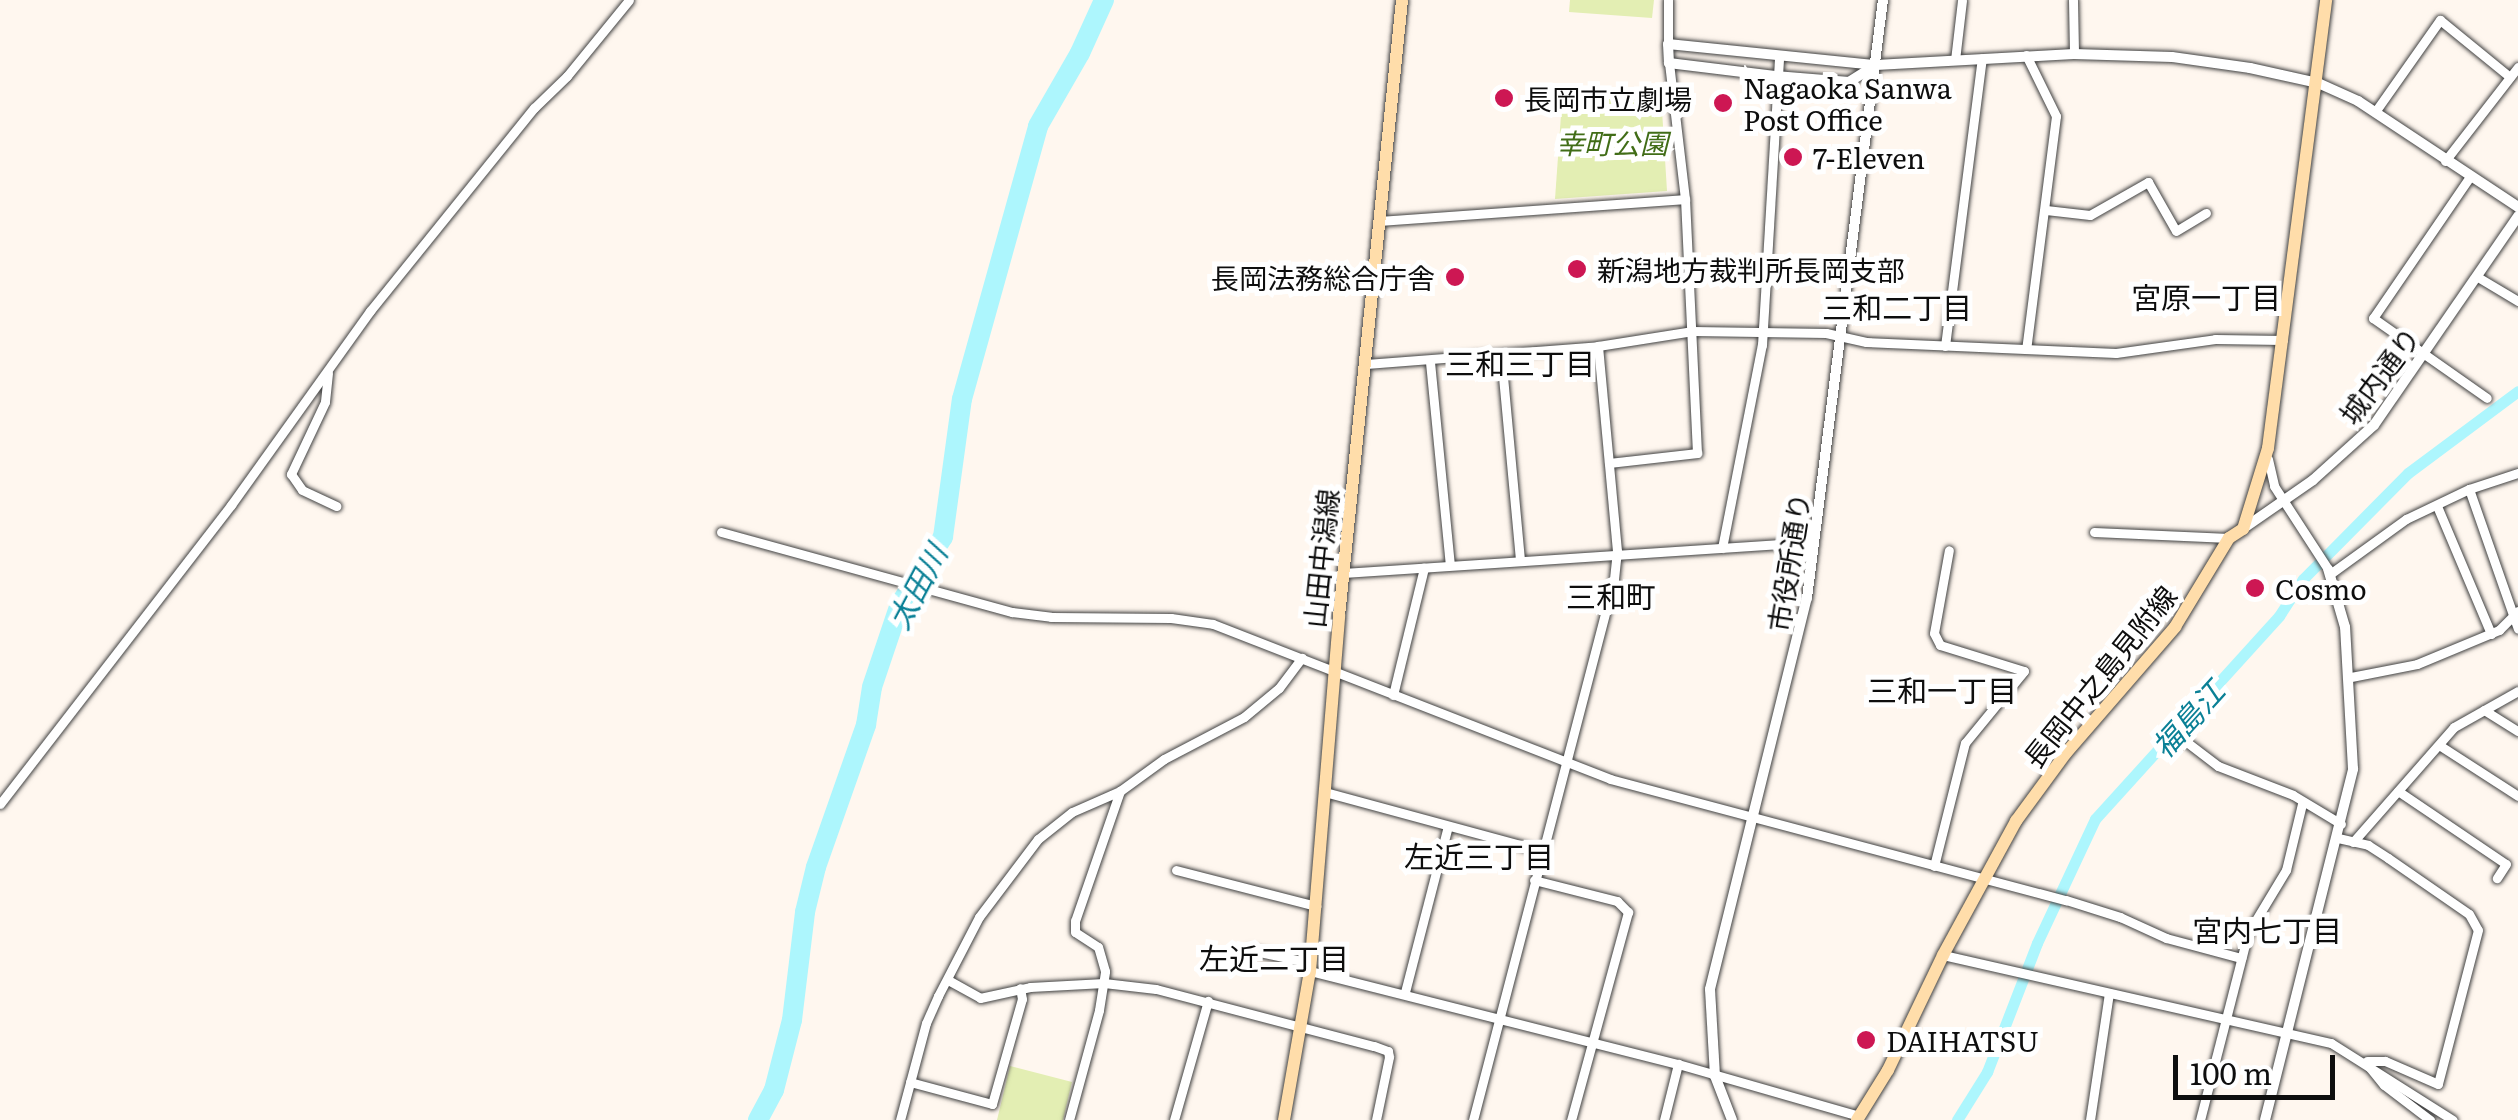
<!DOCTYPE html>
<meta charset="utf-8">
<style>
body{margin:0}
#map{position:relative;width:2518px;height:1120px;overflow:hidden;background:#fff7ef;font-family:Literata,"Noto Sans JP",serif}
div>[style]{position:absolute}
.green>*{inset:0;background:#e3eeb3}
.canal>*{height:11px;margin:-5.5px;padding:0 5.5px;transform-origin:5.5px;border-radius:5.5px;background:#adf6fd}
.river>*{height:20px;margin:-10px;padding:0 10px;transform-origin:10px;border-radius:10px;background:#adf6fd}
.roads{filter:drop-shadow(0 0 2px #414141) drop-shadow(0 0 2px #414141)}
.minor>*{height:9px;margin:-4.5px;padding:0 4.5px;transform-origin:4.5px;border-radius:4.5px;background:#fff}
.tertiary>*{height:10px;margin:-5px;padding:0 5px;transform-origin:5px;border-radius:5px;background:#fff}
.secondary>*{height:12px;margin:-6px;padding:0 6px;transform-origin:6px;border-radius:6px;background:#fda}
.dots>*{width:28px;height:28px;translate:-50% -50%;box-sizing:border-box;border:5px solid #fff;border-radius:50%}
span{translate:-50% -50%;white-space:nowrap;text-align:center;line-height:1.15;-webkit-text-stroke:10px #fff;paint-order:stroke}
.poi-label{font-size:28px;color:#0e0e0e}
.left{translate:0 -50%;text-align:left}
.right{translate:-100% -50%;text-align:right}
.park-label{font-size:28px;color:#416d17;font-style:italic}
.street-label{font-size:28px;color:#0e0e0e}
.neighbourhood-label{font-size:30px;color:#0e0e0e}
.water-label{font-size:30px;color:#0a8096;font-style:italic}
.scale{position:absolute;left:2173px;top:1055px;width:162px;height:45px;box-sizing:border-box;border:5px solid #0e0e0e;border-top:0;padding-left:12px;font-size:30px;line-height:35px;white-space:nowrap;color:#0e0e0e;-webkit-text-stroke:8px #fff;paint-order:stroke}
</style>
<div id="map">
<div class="green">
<i style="clip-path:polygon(1570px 0,1654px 0,1652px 18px,1569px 12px)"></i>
<i style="clip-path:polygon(1563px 87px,1661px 94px,1667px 191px,1555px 199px)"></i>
<i style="clip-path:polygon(1010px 1066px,1072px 1082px,1063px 1120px,997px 1120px)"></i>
</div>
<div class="canal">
<i style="left:1957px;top:1120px;width:57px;rotate:-58deg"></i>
<i style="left:1987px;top:1072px;width:138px;rotate:-68.8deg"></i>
<i style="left:2037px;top:943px;width:137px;rotate:-64.9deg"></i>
<i style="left:2095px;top:819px;width:274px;rotate:-47.8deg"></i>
<i style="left:2279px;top:616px;width:44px;rotate:-57deg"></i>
<i style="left:2303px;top:579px;width:149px;rotate:-45.3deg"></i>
<i style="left:2408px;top:473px;width:137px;rotate:-36.7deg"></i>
</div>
<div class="river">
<i style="left:758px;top:1120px;width:34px;rotate:-62deg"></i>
<i style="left:774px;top:1090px;width:72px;rotate:-75.6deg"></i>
<i style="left:792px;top:1020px;width:109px;rotate:-83.1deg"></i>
<i style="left:805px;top:912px;width:46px;rotate:-76.3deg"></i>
<i style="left:816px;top:867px;width:151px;rotate:-70.6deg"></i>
<i style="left:866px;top:725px;width:38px;rotate:-81deg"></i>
<i style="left:872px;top:687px;width:88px;rotate:-71.4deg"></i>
<i style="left:900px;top:604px;width:80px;rotate:-57.3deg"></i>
<i style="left:943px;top:537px;width:139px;rotate:-82.2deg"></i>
<i style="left:962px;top:399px;width:283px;rotate:-74.4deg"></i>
<i style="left:1038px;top:126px;width:84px;rotate:-60.1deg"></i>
<i style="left:1080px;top:53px;width:58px;rotate:-65.6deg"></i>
</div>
<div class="roads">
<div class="minor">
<i style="left:1668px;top:0;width:44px;rotate:90deg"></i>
<i style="left:2073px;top:0;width:54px;rotate:88.9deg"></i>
<i style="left:2026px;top:55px;width:68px;rotate:63.8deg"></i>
<i style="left:2056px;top:116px;width:235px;rotate:97.3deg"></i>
<i style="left:1955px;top:60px;width:60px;rotate:-83.3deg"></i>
<i style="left:2375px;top:112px;width:113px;rotate:-54.8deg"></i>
<i style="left:2440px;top:20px;width:90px;rotate:39.2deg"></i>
<i style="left:2445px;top:161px;width:119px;rotate:-52.2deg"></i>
<i style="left:2469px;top:178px;width:170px;rotate:124.4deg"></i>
<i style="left:2373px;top:318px;width:139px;rotate:35.1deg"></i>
<i style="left:2046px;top:210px;width:44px;rotate:6.5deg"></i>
<i style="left:2090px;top:215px;width:67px;rotate:-29.6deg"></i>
<i style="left:2148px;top:182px;width:56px;rotate:60.3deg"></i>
<i style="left:2176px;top:231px;width:35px;rotate:-31deg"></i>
<i style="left:1380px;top:221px;width:306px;rotate:-4.1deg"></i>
<i style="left:2476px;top:276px;width:49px;rotate:30.8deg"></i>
<i style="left:1945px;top:346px;width:290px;rotate:-82.7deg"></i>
<i style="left:1501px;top:355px;width:205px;rotate:84.7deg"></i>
<i style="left:1430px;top:362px;width:204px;rotate:84.4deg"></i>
<i style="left:1366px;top:364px;width:233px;rotate:-4.4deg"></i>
<i style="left:1598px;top:346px;width:96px;rotate:-9deg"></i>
<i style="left:1693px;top:331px;width:133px;rotate:0.9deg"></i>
<i style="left:1826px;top:333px;width:41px;rotate:12.7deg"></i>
<i style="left:1866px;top:342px;width:250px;rotate:2.5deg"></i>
<i style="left:2116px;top:353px;width:100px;rotate:-8deg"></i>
<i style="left:2215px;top:339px;width:68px;rotate:0.8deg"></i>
<i style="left:328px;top:373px;width:29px;rotate:96deg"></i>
<i style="left:325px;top:402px;width:80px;rotate:115.3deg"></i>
<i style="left:291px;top:474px;width:19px;rotate:55deg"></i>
<i style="left:302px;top:490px;width:38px;rotate:25deg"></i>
<i style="left:2268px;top:459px;width:28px;rotate:77deg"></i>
<i style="left:2274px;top:486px;width:99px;rotate:57deg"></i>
<i style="left:1609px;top:463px;width:89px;rotate:-6.5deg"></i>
<i style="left:1697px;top:453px;width:254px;rotate:-92.7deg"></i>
<i style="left:1685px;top:199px;width:137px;rotate:-96.7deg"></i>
<i style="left:2469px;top:489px;width:148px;rotate:70.7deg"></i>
<i style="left:2437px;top:506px;width:139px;rotate:67.1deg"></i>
<i style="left:721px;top:532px;width:302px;rotate:15.4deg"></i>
<i style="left:1012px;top:612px;width:39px;rotate:7deg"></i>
<i style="left:1051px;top:617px;width:120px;rotate:0.5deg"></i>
<i style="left:1171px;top:618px;width:42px;rotate:8.1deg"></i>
<i style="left:1213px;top:624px;width:426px;rotate:21.3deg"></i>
<i style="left:1610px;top:779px;width:472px;rotate:14.9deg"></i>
<i style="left:2066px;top:900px;width:57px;rotate:17.5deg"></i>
<i style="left:2120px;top:917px;width:51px;rotate:24.5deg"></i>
<i style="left:2166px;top:938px;width:78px;rotate:14.9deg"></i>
<i style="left:2094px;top:532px;width:135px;rotate:2.5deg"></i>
<i style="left:1722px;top:548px;width:207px;rotate:-78.9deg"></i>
<i style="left:1762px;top:345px;width:289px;rotate:-86.6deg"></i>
<i style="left:1344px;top:573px;width:471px;rotate:-3.8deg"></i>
<i style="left:2330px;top:574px;width:94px;rotate:-35.9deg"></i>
<i style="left:2406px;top:519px;width:70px;rotate:-25.5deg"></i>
<i style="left:2469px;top:489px;width:52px;rotate:-18.1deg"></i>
<i style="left:2351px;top:677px;width:67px;rotate:-11.1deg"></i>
<i style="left:2417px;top:664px;width:89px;rotate:-22.5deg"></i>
<i style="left:2499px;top:630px;width:27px;rotate:-45deg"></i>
<i style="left:1393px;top:695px;width:131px;rotate:-76.3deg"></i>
<i style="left:2484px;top:710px;width:40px;rotate:32deg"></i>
<i style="left:2184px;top:740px;width:43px;rotate:37.4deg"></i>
<i style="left:2218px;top:766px;width:80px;rotate:21.1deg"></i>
<i style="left:2293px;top:795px;width:56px;rotate:31.1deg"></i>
<i style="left:2439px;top:745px;width:94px;rotate:32.8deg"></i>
<i style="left:2398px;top:791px;width:130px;rotate:34.1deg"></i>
<i style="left:2506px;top:864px;width:17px;rotate:123deg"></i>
<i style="left:1325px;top:792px;width:225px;rotate:15.2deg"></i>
<i style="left:0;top:804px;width:378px;rotate:-52.3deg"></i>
<i style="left:231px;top:505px;width:239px;rotate:-54.4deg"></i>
<i style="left:370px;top:311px;width:261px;rotate:-51.1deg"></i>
<i style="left:534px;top:108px;width:46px;rotate:-44.1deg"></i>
<i style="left:567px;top:76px;width:98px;rotate:-50.8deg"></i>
<i style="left:2338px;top:838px;width:31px;rotate:13deg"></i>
<i style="left:2368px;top:845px;width:24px;rotate:33deg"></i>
<i style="left:2388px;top:858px;width:98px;rotate:34.7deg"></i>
<i style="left:2469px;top:914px;width:18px;rotate:61deg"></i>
<i style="left:2478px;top:930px;width:159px;rotate:104.6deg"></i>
<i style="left:2438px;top:1084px;width:58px;rotate:-156.5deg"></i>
<i style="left:2385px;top:1061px;width:18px;rotate:180deg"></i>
<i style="left:2353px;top:842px;width:153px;rotate:-48.7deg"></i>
<i style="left:2454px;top:727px;width:73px;rotate:-29.4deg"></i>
<i style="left:1934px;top:866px;width:127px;rotate:-75.9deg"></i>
<i style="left:1965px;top:743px;width:93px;rotate:-50.7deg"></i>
<i style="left:2024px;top:671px;width:88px;rotate:-162.8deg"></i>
<i style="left:1940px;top:645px;width:13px;rotate:-117deg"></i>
<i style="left:1934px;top:633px;width:84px;rotate:-79.8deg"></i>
<i style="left:1176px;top:870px;width:145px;rotate:14.4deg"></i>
<i style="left:1534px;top:880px;width:86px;rotate:14.2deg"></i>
<i style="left:1617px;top:901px;width:16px;rotate:45deg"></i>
<i style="left:1628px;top:912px;width:216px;rotate:105.3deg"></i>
<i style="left:1250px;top:950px;width:62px;rotate:12deg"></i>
<i style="left:1943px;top:955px;width:398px;rotate:12.8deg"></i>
<i style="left:2331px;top:1043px;width:144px;rotate:32.3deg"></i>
<i style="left:1310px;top:971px;width:380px;rotate:14.2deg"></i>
<i style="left:1678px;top:1064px;width:188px;rotate:16deg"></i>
<i style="left:948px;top:980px;width:37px;rotate:29deg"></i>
<i style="left:980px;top:998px;width:51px;rotate:-12.4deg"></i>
<i style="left:1030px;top:987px;width:74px;rotate:-3.1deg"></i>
<i style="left:1104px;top:983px;width:52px;rotate:6.6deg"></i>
<i style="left:1156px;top:989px;width:225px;rotate:14.7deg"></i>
<i style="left:1374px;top:1046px;width:15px;rotate:20deg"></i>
<i style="left:1388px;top:1051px;width:6px;rotate:81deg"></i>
<i style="left:1389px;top:1057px;width:64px;rotate:101.7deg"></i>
<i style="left:1405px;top:992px;width:171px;rotate:-75.5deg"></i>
<i style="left:2366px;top:1063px;width:28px;rotate:51deg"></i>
<i style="left:2384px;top:1085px;width:58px;rotate:37.3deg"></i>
<i style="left:910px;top:1082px;width:85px;rotate:15deg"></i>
<i style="left:992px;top:1104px;width:109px;rotate:-74.1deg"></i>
<i style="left:1022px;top:999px;width:11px;rotate:-100deg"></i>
<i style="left:900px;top:1120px;width:100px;rotate:-75deg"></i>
<i style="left:926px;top:1023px;width:30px;rotate:-66deg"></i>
<i style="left:938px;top:996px;width:89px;rotate:-62.6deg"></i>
<i style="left:979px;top:917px;width:98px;rotate:-52.9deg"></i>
<i style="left:1038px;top:839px;width:43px;rotate:-38.5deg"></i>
<i style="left:1072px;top:812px;width:52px;rotate:-23.6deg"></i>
<i style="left:1120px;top:791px;width:54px;rotate:-36deg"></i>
<i style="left:1164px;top:759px;width:90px;rotate:-27.7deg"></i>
<i style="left:1244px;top:717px;width:45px;rotate:-39.6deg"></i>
<i style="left:1279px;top:688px;width:38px;rotate:-53deg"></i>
<i style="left:1069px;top:1120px;width:114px;rotate:-74.7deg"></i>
<i style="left:1099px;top:1010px;width:39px;rotate:-81deg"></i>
<i style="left:1105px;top:971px;width:25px;rotate:-106deg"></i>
<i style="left:1098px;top:947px;width:27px;rotate:-147deg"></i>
<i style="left:1075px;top:932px;width:11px;rotate:-90deg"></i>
<i style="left:1075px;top:921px;width:138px;rotate:-70.9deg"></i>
<i style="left:1174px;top:1120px;width:124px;rotate:-74.1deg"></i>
<i style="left:1473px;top:1120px;width:559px;rotate:-75.39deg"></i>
<i style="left:1614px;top:579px;width:28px;rotate:-84deg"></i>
<i style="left:1617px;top:551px;width:206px;rotate:-95.3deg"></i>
<i style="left:1664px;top:1120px;width:58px;rotate:-76deg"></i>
<i style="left:2090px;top:1120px;width:128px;rotate:-81.5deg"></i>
<i style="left:2200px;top:1120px;width:193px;rotate:-75.6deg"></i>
<i style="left:2248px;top:933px;width:74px;rotate:-58.9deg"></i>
<i style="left:2286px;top:870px;width:68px;rotate:-76.4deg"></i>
</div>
<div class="tertiary">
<i style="left:1876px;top:65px;width:32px;rotate:148deg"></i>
<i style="left:1849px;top:82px;width:74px;rotate:-175.4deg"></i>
<i style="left:1775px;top:76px;width:107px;rotate:-173deg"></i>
<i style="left:1669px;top:63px;width:19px;rotate:-93deg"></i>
<i style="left:1668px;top:44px;width:209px;rotate:5.8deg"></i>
<i style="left:1876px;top:65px;width:198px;rotate:-3.2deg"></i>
<i style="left:2074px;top:54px;width:98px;rotate:1.8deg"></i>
<i style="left:2172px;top:57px;width:79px;rotate:8deg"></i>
<i style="left:2250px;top:68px;width:70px;rotate:12.4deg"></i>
<i style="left:2318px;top:83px;width:44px;rotate:24.2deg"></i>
<i style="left:2358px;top:101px;width:192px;rotate:33.5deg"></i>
<i style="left:2244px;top:528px;width:84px;rotate:-34.8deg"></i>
<i style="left:2313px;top:480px;width:82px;rotate:-42deg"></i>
<i style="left:2374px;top:425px;width:254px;rotate:-55.4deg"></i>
<i style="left:1732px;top:1120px;width:47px;rotate:-111.1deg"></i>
<i style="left:1715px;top:1076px;width:87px;rotate:-93.3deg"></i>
<i style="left:1710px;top:989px;width:403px;rotate:-76.1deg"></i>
<i style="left:1807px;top:598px;width:603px;rotate:-82.76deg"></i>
<i style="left:2265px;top:1120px;width:362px;rotate:-75.9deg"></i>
<i style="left:2353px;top:769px;width:142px;rotate:-93.2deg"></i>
<i style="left:2345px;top:627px;width:60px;rotate:-106.3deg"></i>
</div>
<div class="secondary">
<i style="left:1284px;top:1120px;width:151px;rotate:-80.1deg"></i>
<i style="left:1310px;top:971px;width:356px;rotate:-85.3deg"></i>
<i style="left:1339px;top:616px;width:619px;rotate:-84.16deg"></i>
<i style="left:1857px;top:1120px;width:59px;rotate:-58.2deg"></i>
<i style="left:1888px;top:1070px;width:127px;rotate:-64.4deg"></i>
<i style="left:1943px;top:955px;width:153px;rotate:-61.4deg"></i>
<i style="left:2016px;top:821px;width:84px;rotate:-53.7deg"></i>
<i style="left:2066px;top:753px;width:167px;rotate:-49.1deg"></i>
<i style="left:2175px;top:627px;width:104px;rotate:-58.8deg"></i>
<i style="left:2229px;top:538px;width:17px;rotate:-33deg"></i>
<i style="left:2243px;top:529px;width:85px;rotate:-72.8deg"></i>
<i style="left:2268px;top:448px;width:452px;rotate:-82.6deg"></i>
</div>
</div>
<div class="dots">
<i style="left:1504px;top:98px;background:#cd1753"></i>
<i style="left:1723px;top:103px;background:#cd1753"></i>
<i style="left:1793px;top:157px;background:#cd1753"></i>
<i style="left:1577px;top:269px;background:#cd1753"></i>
<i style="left:1455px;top:277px;background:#cd1753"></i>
<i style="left:2255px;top:588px;background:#cd1753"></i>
<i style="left:1866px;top:1040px;background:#cd1753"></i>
</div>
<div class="poi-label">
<span class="left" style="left:1743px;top:103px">Nagaoka Sanwa<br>Post Office</span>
<span class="left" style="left:1524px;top:98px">長岡市立劇場</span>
<span class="left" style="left:1813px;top:157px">7-Eleven</span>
<span class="left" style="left:1597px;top:269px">新潟地方裁判所長岡支部</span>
<span class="right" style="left:1435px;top:277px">長岡法務総合庁舎</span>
<span class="left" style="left:2275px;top:588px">Cosmo</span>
<span class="left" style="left:1886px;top:1040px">DAIHATSU</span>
</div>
<div class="park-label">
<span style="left:1612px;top:142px">幸町公園</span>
</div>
<div class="street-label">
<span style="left:2379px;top:375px;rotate:-53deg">城内通り</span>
<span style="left:1320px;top:558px;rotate:-84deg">山田中潟線</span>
<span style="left:1788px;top:562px;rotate:-81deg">市役所通り</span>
<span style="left:2099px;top:676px;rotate:-51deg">長岡中之島見附線</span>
</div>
<div class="neighbourhood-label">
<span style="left:2206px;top:296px">宮原一丁目</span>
<span style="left:1897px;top:306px">三和二丁目</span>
<span style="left:1520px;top:362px">三和三丁目</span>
<span style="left:1611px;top:595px">三和町</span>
<span style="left:1942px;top:689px">三和一丁目</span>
<span style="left:1479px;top:855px">左近三丁目</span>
<span style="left:2267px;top:929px">宮内七丁目</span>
<span style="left:1274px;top:957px">左近二丁目</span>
</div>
<div class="water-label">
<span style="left:916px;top:586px;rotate:-62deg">太田川</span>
<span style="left:2187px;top:718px;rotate:-48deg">福島江</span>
</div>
<div class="scale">100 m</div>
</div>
